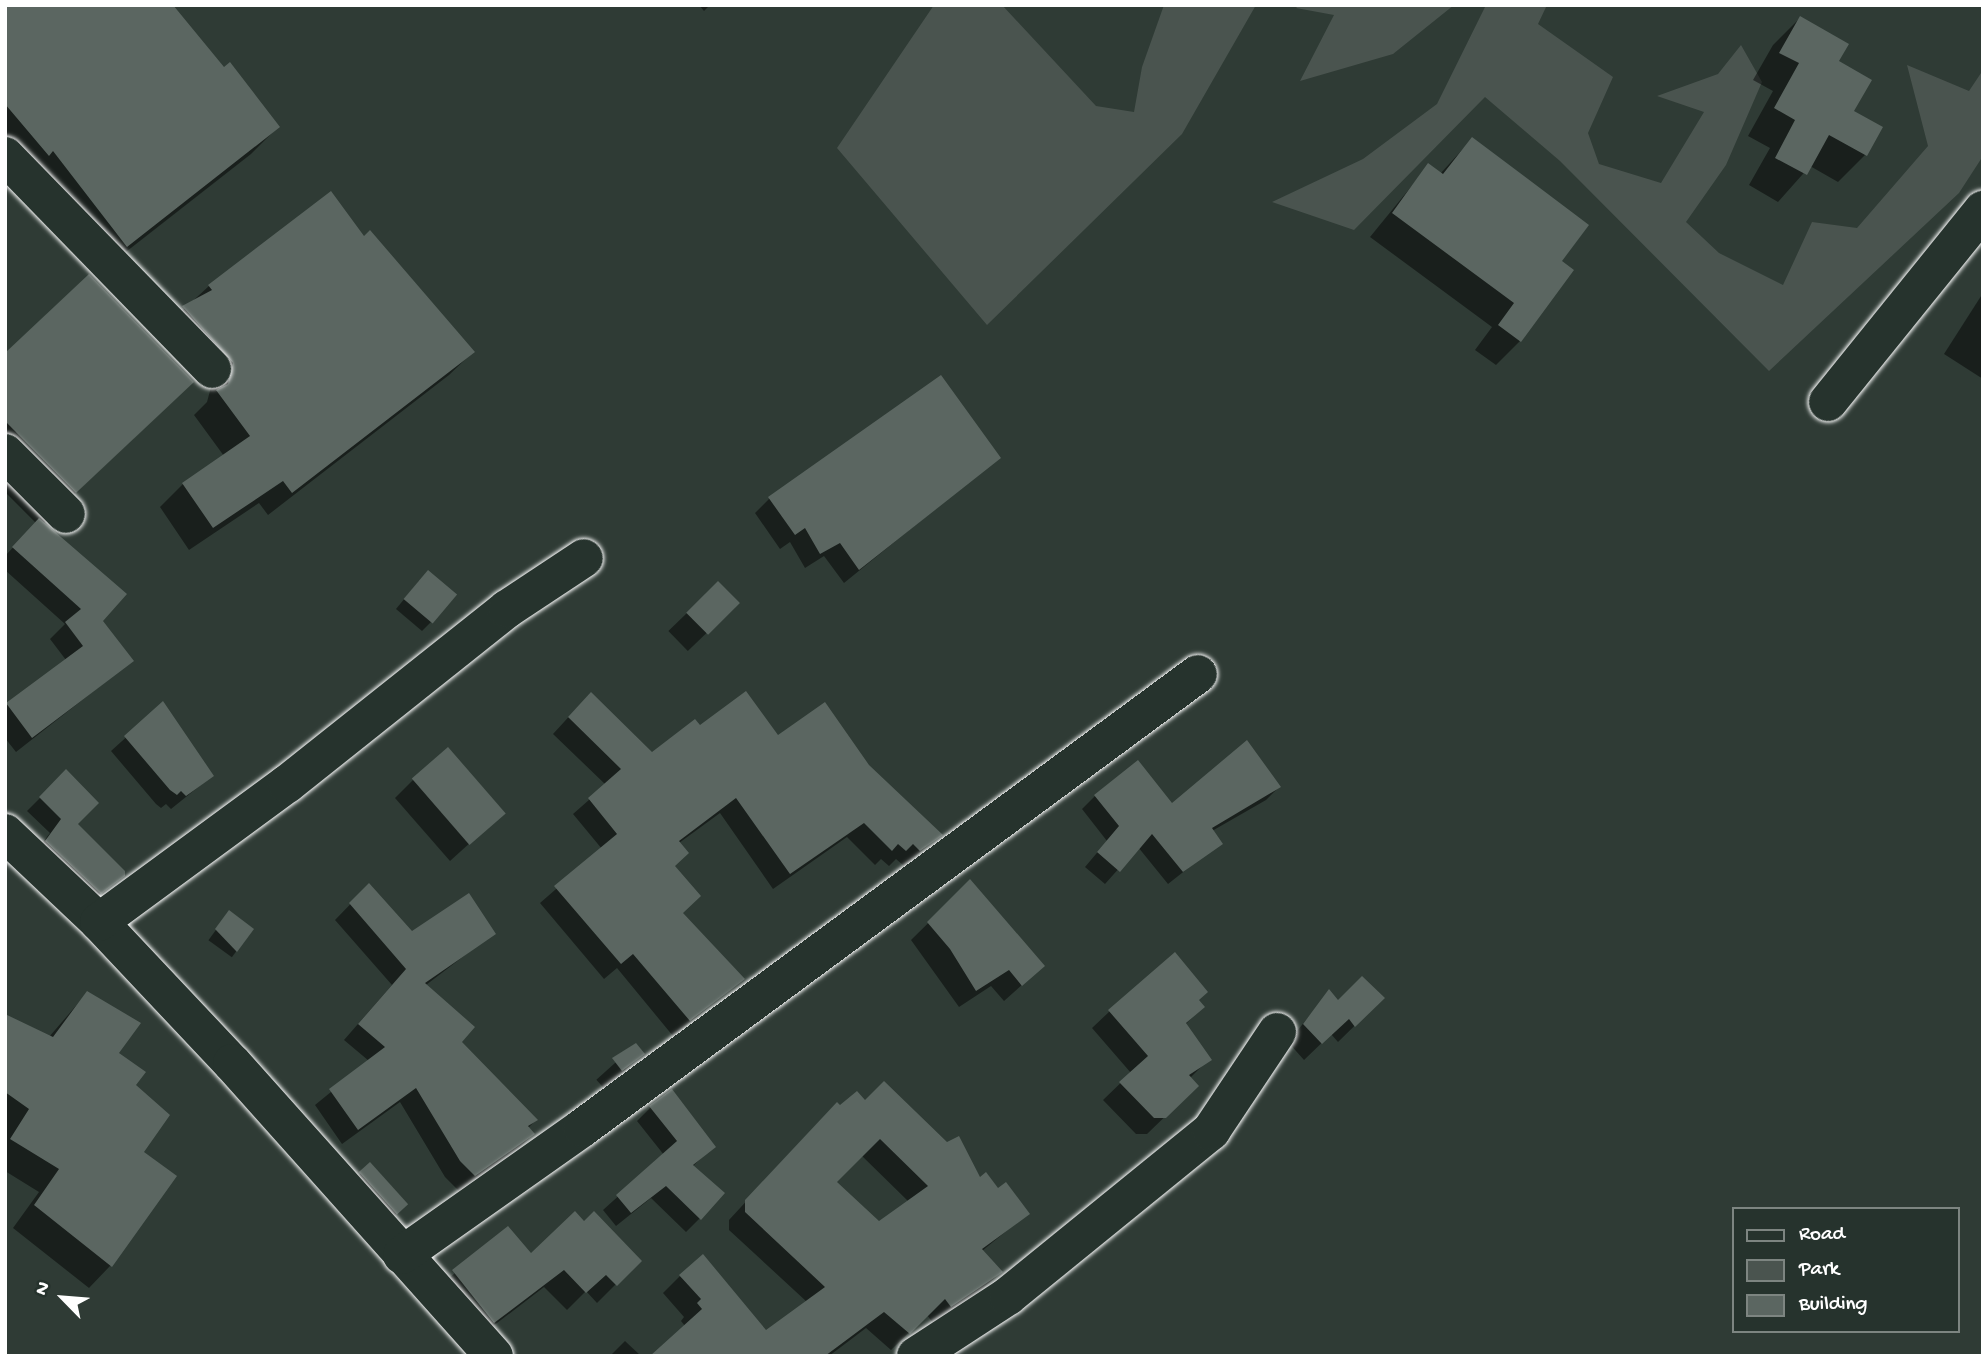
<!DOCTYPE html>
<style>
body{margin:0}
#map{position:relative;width:1988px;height:1361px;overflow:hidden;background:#2f3b35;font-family:"Gochi Hand",sans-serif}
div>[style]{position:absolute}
.green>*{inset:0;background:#4a544f}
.shadow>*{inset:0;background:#0007;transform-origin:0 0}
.building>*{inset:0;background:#5b6661;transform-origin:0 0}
.roads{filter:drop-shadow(0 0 2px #fff) drop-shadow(0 0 2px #fff)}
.minor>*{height:38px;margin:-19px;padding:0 19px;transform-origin:19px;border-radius:19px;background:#26332d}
span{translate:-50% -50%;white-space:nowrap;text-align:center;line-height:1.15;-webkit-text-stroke:5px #26332d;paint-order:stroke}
.frame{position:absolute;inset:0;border:7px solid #fff;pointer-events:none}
.legend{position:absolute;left:1732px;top:1207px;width:228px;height:126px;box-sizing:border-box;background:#26332d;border:2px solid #7d8581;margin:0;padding:9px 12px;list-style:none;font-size:21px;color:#fff}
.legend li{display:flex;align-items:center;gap:14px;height:35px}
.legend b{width:35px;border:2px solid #7d8581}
.north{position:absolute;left:28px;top:1263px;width:70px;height:70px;-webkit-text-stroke:5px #26332d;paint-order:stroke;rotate:295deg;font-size:19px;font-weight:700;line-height:28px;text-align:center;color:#fff}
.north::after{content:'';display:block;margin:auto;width:24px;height:32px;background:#fff;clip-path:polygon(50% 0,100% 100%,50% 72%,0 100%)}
</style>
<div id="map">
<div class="green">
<i style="clip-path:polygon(934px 5px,1002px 5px,1096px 106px,1134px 112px,1142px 67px,1164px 5px,1256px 5px,1182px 134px,987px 325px,837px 148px)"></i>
<i style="clip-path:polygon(1299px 5px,1374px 6px,1454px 5px,1393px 54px,1300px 81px,1334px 15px,1296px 8px)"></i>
<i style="clip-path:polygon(1486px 5px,1547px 5px,1538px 24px,1613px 77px,1588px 133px,1599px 164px,1661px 183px,1704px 112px,1657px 96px,1718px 74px,1741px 45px,1762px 82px,1726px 165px,1686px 222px,1719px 253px,1783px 285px,1812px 222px,1857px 228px,1928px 146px,1907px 65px,1969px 91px,1983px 70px,1983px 156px,1959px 193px,1769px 371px,1560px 161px,1485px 97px,1354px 230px,1272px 202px,1363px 159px,1437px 104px)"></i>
</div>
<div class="shadow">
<i style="clip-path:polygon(5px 5px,224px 70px,278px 127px,251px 154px,99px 273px,5px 164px)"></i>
<i style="clip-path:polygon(699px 5px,710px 5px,704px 11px)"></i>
<i style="clip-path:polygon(1800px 18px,1837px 62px,1865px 155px,1838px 182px,1810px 166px,1778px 202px,1749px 185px,1770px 148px,1748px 136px,1773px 91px,1753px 80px,1773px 45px)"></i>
<i style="clip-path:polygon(1472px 139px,1559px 262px,1520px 341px,1496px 365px,1475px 350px,1492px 327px,1370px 237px,1428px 166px,1440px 174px)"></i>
<i style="clip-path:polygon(364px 238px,473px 352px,449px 375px,268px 515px,259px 503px,189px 550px,160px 507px,183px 484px,224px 456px,194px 415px,207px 402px,211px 387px,160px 331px,209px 286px)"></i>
<i style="clip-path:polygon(1983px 293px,1983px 379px,1944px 354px)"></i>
<i style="clip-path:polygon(5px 355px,156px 417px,43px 524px,100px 621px,132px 661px,16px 752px,5px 738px,5px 707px,66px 660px,50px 639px,65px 624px,5px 570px,5px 556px,36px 523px,5px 492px)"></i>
<i style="clip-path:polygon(998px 458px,844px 583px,824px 556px,805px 568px,790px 542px,780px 549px,755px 513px,769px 499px)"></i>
<i style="clip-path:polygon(419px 581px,431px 622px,422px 631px,396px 609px)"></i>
<i style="left:718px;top:583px;width:28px;height:69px;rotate:46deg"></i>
<i style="clip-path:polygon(163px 704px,212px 776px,171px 809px,166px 804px,161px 808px,156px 804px,111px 751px)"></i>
<i style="clip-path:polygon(575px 710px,652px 754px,699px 728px,777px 737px,867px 767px,940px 835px,904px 866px,896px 859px,889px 866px,881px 859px,875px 865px,847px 837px,773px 889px,720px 813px,679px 843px,673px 867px,681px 914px,743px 979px,673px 1036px,617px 968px,604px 979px,540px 903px,602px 849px,573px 814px,606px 785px,553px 734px)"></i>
<i style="clip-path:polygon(66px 772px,75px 824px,123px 875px,87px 905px,33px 855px,50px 833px,27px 811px)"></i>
<i style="clip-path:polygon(413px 780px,503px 813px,450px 861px,395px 798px)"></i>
<i style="clip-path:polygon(1279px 787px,1266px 800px,1212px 831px,1220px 843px,1168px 884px,1138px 847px,1105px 884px,1085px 867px,1107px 841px,1082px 809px,1095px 796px,1172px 806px)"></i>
<i style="clip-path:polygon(970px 882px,1043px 966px,1004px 1001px,991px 986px,959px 1007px,911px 940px)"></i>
<i style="clip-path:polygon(369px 885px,411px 934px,494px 933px,426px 985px,459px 1042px,536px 1120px,528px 1128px,533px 1134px,518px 1149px,459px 1191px,445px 1177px,400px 1102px,342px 1144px,315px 1105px,369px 1061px,344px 1040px,392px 985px,335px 920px)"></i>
<i style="left:229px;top:912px;width:29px;height:35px;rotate:36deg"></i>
<i style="clip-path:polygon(1329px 992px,1338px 1002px,1383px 998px,1338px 1042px,1331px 1034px,1304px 1060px,1288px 1042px)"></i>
<i style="clip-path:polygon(87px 993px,134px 1085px,141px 1152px,174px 1176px,110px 1266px,89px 1288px,13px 1228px,39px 1192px,5px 1171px,5px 1016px,49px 1037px)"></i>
<i style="clip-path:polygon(1197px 1000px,1202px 1007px,1185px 1025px,1209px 1059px,1190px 1078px,1179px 1103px,1147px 1134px,1136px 1134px,1103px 1100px,1131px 1073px,1092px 1028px,1110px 1011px)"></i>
<i style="left:635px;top:1045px;width:12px;height:52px;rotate:48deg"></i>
<i style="clip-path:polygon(evenodd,865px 1102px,1027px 1214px,982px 1251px,1001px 1272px,976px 1295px,933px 1323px,927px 1315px,891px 1350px,866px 1328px,829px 1356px,653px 1356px,685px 1326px,681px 1321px,684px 1317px,663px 1293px,680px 1276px,766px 1332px,807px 1302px,729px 1230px,729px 1220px,820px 1121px,840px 1107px,865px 1102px,861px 1155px,909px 1202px,879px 1223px,834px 1182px,861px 1155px)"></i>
<i style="clip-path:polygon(651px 1107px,714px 1146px,693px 1166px,700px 1218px,686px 1232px,651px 1198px,616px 1226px,603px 1210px,664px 1155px,637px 1121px)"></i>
<i style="clip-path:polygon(370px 1164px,406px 1204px,388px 1222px,342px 1192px)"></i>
<i style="clip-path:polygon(584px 1224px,639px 1261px,597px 1303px,586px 1291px,567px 1310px,544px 1287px,475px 1340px,435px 1290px,508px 1228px,530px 1256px)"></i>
<i style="clip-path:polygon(625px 1341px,641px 1356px,610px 1356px)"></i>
</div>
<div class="building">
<i style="clip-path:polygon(5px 5px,173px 5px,224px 67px,230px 62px,280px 127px,127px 247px,53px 151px,49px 156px,5px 104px)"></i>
<i style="clip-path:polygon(1800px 16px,1849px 44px,1839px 61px,1872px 80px,1854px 111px,1883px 127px,1867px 156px,1829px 135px,1807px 175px,1775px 158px,1795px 120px,1774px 108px,1799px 63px,1779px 53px)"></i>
<i style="clip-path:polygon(1472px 137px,1589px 225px,1562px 261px,1574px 270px,1521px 342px,1498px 325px,1514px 303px,1392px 213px,1428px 163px,1443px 174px)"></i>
<i style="clip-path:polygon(331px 191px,364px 236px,370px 230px,475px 352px,292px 493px,283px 481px,213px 528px,182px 483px,250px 436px,216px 390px,228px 384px,233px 363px,182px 306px,212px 290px,208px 285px)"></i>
<i style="clip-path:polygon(89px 274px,194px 382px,76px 493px,5px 421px,5px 353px)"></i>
<i style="clip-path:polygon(941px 375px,1001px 458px,859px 570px,840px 543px,820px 554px,805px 528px,795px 535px,768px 497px)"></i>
<i style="clip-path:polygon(39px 518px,127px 594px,103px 621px,134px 661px,32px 738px,6px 703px,83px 646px,65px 622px,81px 609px,12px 547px)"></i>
<i style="left:428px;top:570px;width:38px;height:38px;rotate:40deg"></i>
<i style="left:718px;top:581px;width:31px;height:45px;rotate:45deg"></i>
<i style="clip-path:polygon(746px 691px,778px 735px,825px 702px,869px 765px,943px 835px,920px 851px,913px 844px,906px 851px,898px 844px,892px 851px,864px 823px,790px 874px,736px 798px,679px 841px,689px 853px,675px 866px,701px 896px,683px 913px,745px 979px,690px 1021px,633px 954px,621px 964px,554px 886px,617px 834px,588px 798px,621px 769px,568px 717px,591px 692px,652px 752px,695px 719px,700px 725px)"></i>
<i style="clip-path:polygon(163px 701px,214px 776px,186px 796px,181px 791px,177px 795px,170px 790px,124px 736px)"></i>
<i style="clip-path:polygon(1247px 740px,1281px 787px,1212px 828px,1223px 844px,1183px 872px,1152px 834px,1120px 872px,1097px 852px,1119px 826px,1094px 795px,1138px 760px,1172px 803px)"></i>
<i style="left:448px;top:747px;width:88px;height:48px;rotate:49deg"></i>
<i style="clip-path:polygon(66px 769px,99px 803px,78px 824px,125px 871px,125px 876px,101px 894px,45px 841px,61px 819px,39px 797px)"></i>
<i style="clip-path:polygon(970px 879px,1045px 966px,1022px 986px,1009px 970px,976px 991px,950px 949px,927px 922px)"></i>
<i style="clip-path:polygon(369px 883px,412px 931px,469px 893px,496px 934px,425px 983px,475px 1027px,462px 1042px,538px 1120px,528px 1126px,535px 1134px,475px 1176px,460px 1161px,416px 1088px,358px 1130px,329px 1089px,385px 1047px,358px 1024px,406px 969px,349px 903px)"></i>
<i style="clip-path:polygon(229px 910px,254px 929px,237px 952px,215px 929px)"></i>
<i style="clip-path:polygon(1175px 952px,1208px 992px,1199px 1000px,1205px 1007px,1186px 1023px,1212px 1060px,1189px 1075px,1199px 1086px,1166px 1118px,1154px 1118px,1119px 1082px,1148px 1056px,1108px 1010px)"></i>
<i style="clip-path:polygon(1362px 976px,1385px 998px,1355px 1027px,1349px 1019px,1322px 1044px,1303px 1024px,1329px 989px,1338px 1000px)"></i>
<i style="clip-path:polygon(87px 991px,141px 1023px,119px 1053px,146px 1072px,136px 1085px,170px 1115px,144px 1152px,177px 1176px,112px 1267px,34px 1205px,59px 1169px,10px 1139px,29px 1109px,5px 1092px,5px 1014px,53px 1037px)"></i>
<i style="clip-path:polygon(636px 1043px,645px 1054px,622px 1071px,612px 1058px)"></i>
<i style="clip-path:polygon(evenodd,884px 1081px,947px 1142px,959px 1136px,980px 1177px,986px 1172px,998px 1188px,1006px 1182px,1030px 1214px,982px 1249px,1003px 1272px,951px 1307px,945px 1299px,910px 1334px,884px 1312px,825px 1356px,650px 1356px,702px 1309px,697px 1303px,701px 1299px,679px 1275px,703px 1254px,766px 1330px,825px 1287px,745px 1212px,745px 1200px,837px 1102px,840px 1105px,857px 1091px,865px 1100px,884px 1081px,880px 1139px,928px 1186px,879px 1221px,837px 1182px,880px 1139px)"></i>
<i style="clip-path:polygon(672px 1089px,716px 1147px,693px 1165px,725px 1193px,701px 1220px,666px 1186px,631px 1213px,616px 1195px,677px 1141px,649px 1106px)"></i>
<i style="left:370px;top:1162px;width:57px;height:15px;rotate:48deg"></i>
<i style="clip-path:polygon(575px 1211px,584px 1221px,594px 1211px,642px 1261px,617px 1286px,606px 1275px,586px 1293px,564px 1270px,494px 1323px,452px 1270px,508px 1226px,531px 1253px)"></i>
</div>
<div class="roads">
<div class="minor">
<i style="left:5px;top:156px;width:297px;rotate:45.8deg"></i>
<i style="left:1828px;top:402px;width:247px;rotate:-51.1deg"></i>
<i style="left:5px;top:453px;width:86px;rotate:45deg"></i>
<i style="left:5px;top:833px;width:129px;rotate:43.4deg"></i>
<i style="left:99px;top:922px;width:194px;rotate:46.7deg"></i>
<i style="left:232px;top:1063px;width:393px;rotate:48.2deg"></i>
<i style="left:99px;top:922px;width:233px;rotate:-36.3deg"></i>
<i style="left:287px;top:784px;width:281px;rotate:-38.5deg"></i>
<i style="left:507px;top:609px;width:92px;rotate:-33.5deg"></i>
<i style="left:402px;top:1255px;width:220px;rotate:-35.2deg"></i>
<i style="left:582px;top:1128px;width:765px;rotate:-36.39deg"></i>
<i style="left:916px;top:1356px;width:110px;rotate:-33.1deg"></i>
<i style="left:1008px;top:1296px;width:262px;rotate:-39.1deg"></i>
<i style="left:1211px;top:1131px;width:119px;rotate:-56.3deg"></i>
</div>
</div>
<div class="frame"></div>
<ul class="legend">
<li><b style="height:9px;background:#26332d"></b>Road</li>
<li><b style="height:19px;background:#4a544f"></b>Park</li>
<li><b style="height:19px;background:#5b6661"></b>Building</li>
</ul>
<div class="north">N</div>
</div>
